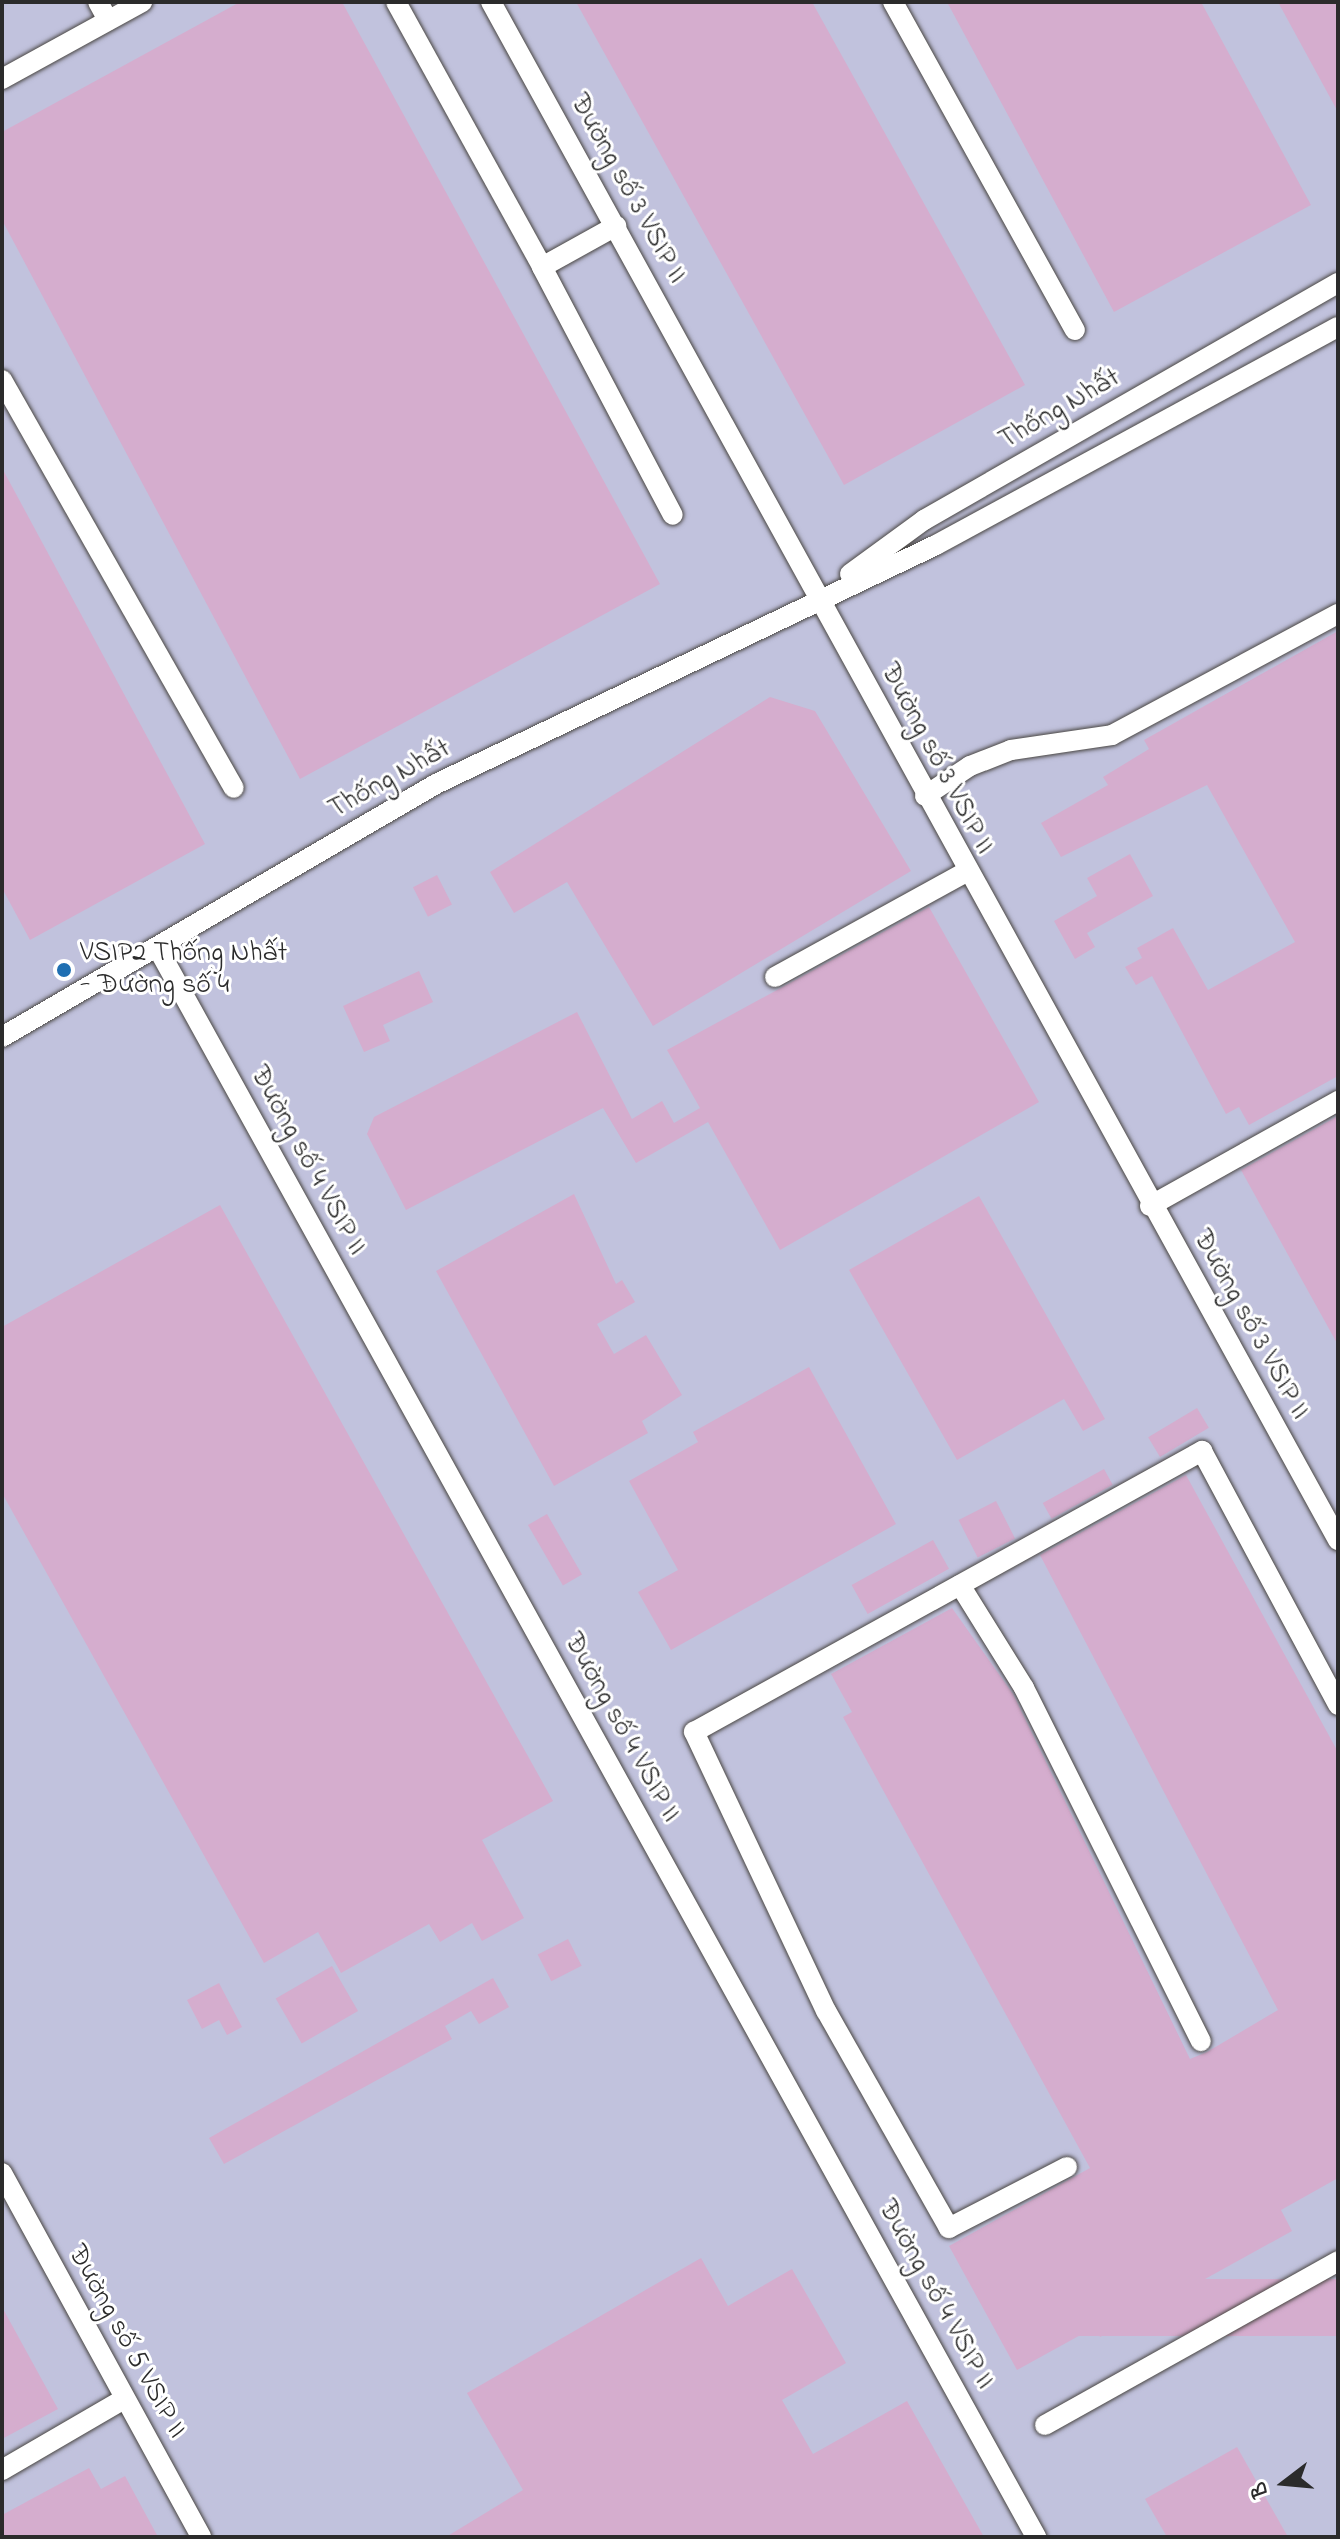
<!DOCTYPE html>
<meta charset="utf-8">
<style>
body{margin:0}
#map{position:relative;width:1340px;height:2539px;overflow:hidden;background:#f4dec1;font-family:"Indie Flower",sans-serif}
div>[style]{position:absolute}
.industrial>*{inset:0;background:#c1c2dd;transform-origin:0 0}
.building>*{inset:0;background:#d5adce;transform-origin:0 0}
.roads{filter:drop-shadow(0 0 2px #494642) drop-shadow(0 0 2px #494642)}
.minor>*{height:20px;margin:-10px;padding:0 10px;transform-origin:10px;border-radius:10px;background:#fff}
.dots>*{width:22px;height:22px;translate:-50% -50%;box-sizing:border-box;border:4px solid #fff;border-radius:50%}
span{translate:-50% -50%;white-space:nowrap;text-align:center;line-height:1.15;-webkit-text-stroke:6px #fff;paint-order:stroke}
.street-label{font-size:28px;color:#2b2b2b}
.poi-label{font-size:28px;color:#2b2b2b}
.left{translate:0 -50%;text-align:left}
.frame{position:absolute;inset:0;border:4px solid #2b2b2b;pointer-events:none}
.north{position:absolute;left:1244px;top:2443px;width:80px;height:80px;-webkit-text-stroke:6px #fff;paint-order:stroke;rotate:254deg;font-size:22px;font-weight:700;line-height:32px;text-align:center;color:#2b2b2b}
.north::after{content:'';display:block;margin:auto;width:28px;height:36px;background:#2b2b2b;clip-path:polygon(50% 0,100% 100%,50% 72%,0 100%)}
</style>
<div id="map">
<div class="industrial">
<i style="left:2px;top:2px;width:1336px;height:2535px"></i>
</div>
<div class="building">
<i style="clip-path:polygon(240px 2px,342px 2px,660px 584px,300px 779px,2px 220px,2px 132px)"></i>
<i style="clip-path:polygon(576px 2px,812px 2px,1025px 385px,844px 485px)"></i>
<i style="clip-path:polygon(947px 2px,1201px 2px,1311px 205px,1114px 312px)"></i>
<i style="clip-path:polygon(1278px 2px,1338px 2px,1338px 112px)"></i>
<i style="clip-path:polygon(2px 468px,205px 844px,30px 940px,2px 888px)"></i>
<i style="clip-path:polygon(1338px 631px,1338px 1076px,1249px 1125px,1239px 1107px,1226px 1114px,1152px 976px,1136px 985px,1125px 967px,1142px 958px,1137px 948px,1173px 928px,1208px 990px,1295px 942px,1207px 785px,1061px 857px,1041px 823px,1108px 785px,1103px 777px,1149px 749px,1144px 740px)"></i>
<i style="clip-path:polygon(770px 697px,815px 711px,911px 871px,653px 1026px,567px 882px,514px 913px,490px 872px)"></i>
<i style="clip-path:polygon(1130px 854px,1153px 896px,1087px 933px,1095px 947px,1075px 959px,1054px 921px,1097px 896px,1087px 878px)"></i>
<i style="left:437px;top:875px;width:33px;height:27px;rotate:63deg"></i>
<i style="clip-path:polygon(929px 907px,1039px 1102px,780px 1250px,708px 1122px,636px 1163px,603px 1108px,406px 1210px,367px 1134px,374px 1117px,577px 1012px,632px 1119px,662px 1101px,674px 1123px,700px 1108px,667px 1050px)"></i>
<i style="clip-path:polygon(419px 971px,433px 1002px,383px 1025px,390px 1041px,364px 1052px,343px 1006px)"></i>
<i style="clip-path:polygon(1338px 1116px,1338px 1345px,1241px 1170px)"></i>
<i style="clip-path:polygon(574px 1194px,616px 1284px,622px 1280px,635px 1302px,597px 1324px,614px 1354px,646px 1335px,682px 1395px,642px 1421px,648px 1433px,554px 1486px,436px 1271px)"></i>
<i style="clip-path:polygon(979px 1196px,1105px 1419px,1083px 1431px,1064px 1399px,957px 1460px,849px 1270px)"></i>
<i style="clip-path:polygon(220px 1205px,553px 1801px,482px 1840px,524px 1918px,482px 1941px,472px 1923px,440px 1942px,429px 1924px,341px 1973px,318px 1932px,264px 1963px,2px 1493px,2px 1327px)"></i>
<i style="clip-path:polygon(809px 1367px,896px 1524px,671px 1650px,638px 1592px,678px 1570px,629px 1481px,698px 1442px,693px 1432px)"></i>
<i style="left:1197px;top:1408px;width:23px;height:57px;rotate:59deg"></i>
<i style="left:1104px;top:1469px;width:18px;height:70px;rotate:61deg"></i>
<i style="clip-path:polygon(1186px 1475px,1338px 1752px,1338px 2178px,1281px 2210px,1292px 2231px,1100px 2337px,1095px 2327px,1017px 2370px,949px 2246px,1090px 2168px,843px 1717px,852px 1712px,831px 1674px,952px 1608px,1013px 1694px,1190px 2059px,1207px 2052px,1278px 2010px,1040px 1555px)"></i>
<i style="left:996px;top:1501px;width:42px;height:42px;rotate:63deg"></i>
<i style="left:547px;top:1514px;width:70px;height:22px;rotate:60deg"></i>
<i style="left:933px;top:1540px;width:33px;height:93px;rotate:61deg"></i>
<i style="left:568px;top:1939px;width:30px;height:34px;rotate:63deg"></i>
<i style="left:332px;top:1966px;width:52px;height:65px;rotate:60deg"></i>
<i style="clip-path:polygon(493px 1978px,509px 2007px,479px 2024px,471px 2011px,445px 2026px,452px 2039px,224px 2164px,209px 2138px)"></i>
<i style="clip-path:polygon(219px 1983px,242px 2027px,227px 2035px,219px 2020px,202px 2029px,187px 2000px)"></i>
<i style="clip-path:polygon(701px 2258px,728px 2306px,792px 2269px,846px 2363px,782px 2400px,813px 2454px,907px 2401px,984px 2537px,446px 2537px,523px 2490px,467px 2393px)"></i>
<i style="left:1338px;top:2279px;width:57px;height:337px;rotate:90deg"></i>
<i style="clip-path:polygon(2px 2307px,58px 2409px,2px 2439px)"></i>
<i style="clip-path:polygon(1237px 2447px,1288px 2537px,1167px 2537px,1145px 2499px)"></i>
<i style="clip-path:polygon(89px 2468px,101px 2489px,125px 2476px,158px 2537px,2px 2537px,2px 2515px)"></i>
</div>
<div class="roads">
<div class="minor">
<i style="left:98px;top:2px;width:21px;rotate:61deg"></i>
<i style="left:396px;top:2px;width:303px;rotate:61.1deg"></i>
<i style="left:542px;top:267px;width:85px;rotate:-29deg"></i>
<i style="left:491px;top:2px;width:1756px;rotate:61.16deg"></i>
<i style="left:893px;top:2px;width:375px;rotate:61deg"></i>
<i style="left:2px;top:79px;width:160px;rotate:-28.8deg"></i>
<i style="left:542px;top:267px;width:280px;rotate:62.2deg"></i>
<i style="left:2px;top:380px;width:469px;rotate:60.4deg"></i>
<i style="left:850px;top:574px;width:92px;rotate:-36.1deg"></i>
<i style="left:924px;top:520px;width:477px;rotate:-29.8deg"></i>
<i style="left:925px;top:796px;width:54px;rotate:-33.7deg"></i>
<i style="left:970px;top:766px;width:44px;rotate:-21.3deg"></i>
<i style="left:1011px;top:750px;width:102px;rotate:-8.4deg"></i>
<i style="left:1112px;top:735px;width:256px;rotate:-28.2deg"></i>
<i style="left:157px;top:947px;width:1817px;rotate:61.06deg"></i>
<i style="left:775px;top:977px;width:216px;rotate:-28.8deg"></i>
<i style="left:2px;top:1037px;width:502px;rotate:-30.24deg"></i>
<i style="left:436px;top:784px;width:554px;rotate:-25.55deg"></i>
<i style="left:936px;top:545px;width:457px;rotate:-28.5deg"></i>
<i style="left:1150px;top:1206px;width:215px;rotate:-29.2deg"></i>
<i style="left:960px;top:1585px;width:121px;rotate:58.1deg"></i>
<i style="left:1024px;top:1688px;width:395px;rotate:63.4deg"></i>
<i style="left:1067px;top:2167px;width:133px;rotate:152.7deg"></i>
<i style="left:949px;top:2228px;width:249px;rotate:-119.5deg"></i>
<i style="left:826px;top:2011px;width:309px;rotate:-115.3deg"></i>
<i style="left:694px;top:1732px;width:581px;rotate:-28.95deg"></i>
<i style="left:1202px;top:1451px;width:288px;rotate:61.8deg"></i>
<i style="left:2px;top:2173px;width:415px;rotate:61.3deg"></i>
<i style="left:1045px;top:2425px;width:336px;rotate:-29.2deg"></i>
<i style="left:2px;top:2470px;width:141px;rotate:-30.2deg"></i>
</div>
</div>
<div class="dots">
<i style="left:64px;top:970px;background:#1f6fb2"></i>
</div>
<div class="street-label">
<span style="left:627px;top:189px;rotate:61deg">Đường số 3 VSIP II</span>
<span style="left:1060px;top:410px;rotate:-30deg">Thống Nhất</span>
<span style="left:936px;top:759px;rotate:62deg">Đường số 3 VSIP II</span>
<span style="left:390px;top:780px;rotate:-29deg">Thống Nhất</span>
<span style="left:307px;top:1161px;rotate:61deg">Đường số 4 VSIP II</span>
<span style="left:1250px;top:1325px;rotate:61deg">Đường số 3 VSIP II</span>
<span style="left:621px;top:1728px;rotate:61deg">Đường số 4 VSIP II</span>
<span style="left:935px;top:2295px;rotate:61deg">Đường số 4 VSIP II</span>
<span style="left:126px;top:2342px;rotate:61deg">Đường số 5 VSIP II</span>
</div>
<div class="poi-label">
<span class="left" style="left:80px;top:970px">VSIP2 Thống Nhất<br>- Đường số 4</span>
</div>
<div class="frame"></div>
<div class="north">B</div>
</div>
